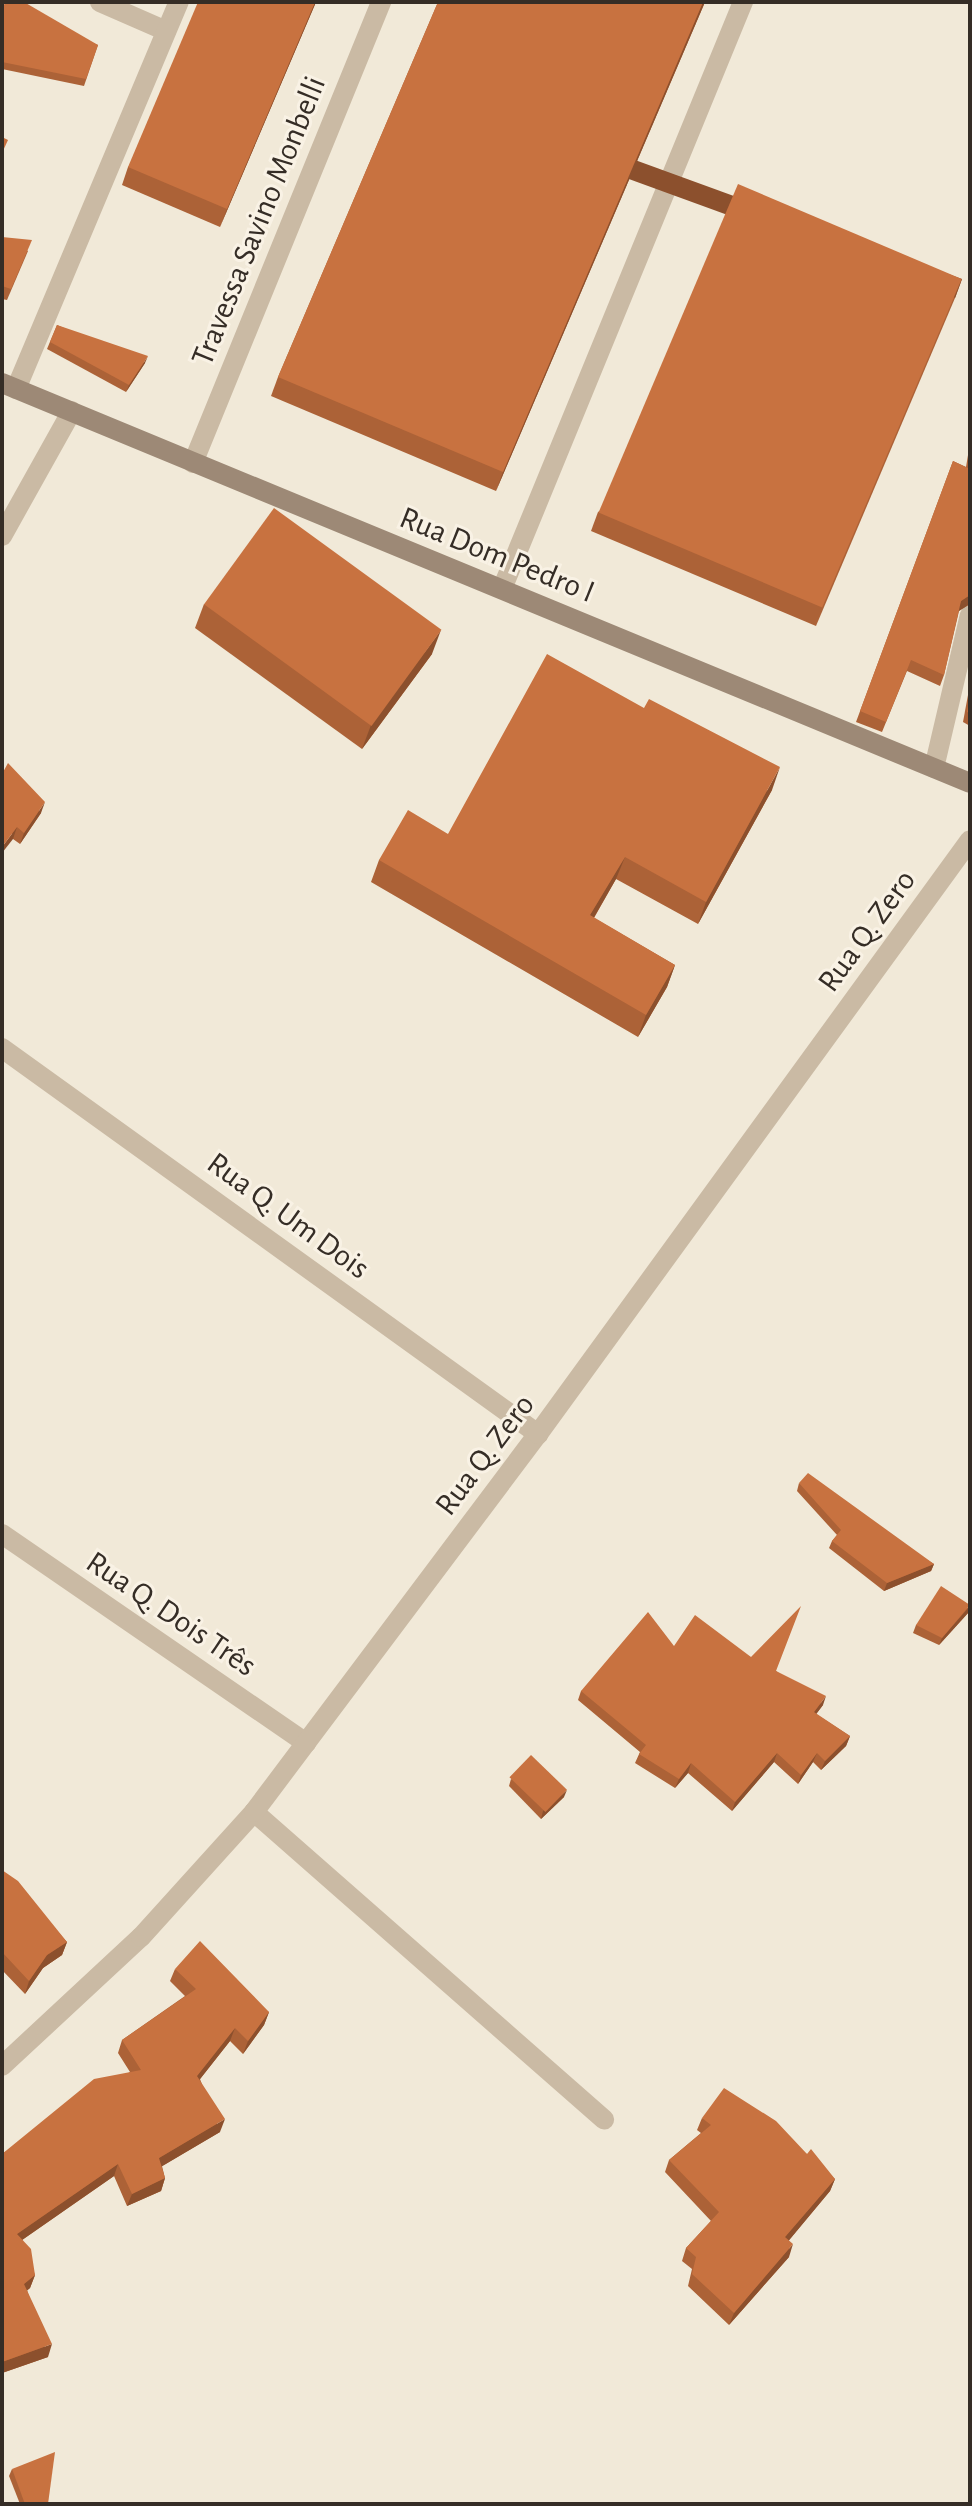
<!DOCTYPE html>
<meta charset="utf-8">
<style>
body{margin:0}
#map{position:relative;width:972px;height:2506px;overflow:hidden;background:#f1e9d8;font-family:"Alegreya Sans",sans-serif}
div>[style]{position:absolute}
.lane>*{height:20px;margin:-10px;padding:0 10px;transform-origin:10px;border-radius:10px;background:#cabaa4}
.street>*{height:20px;margin:-10px;padding:0 10px;transform-origin:10px;border-radius:10px;background:#cabaa4}
.secondary>*{height:20px;margin:-10px;padding:0 10px;transform-origin:10px;border-radius:10px;background:#9d8976}
.wall>*{inset:0;background:#ac6237}
.shaded-wall>*{inset:0;background:#8c502d;transform-origin:0 0}
.building>*{inset:0;background:#c87240;transform-origin:0 0}
span{translate:-50% -50%;white-space:nowrap;text-align:center;line-height:1.15;-webkit-text-stroke:6px #f9f2e5;paint-order:stroke}
.street-label{font-size:32px;color:#352d26}
.frame{position:absolute;inset:0;border:4px solid #352d26;pointer-events:none}
</style>
<div id="map">
<div class="lane">
<i style="left:934px;top:768px;width:157px;rotate:-76.8deg"></i>
</div>
<div class="street">
<i style="left:100px;top:2px;width:72px;rotate:23.7deg"></i>
<i style="left:16px;top:389px;width:420px;rotate:-67.2deg"></i>
<i style="left:193px;top:463px;width:498px;rotate:-67.8deg"></i>
<i style="left:2px;top:536px;width:143px;rotate:-60.8deg"></i>
<i style="left:502px;top:589px;width:635px;rotate:-67.68deg"></i>
<i style="left:2px;top:1048px;width:661px;rotate:35.76deg"></i>
<i style="left:2px;top:1534px;width:369px;rotate:34.5deg"></i>
<i style="left:254px;top:1812px;width:466px;rotate:41.3deg"></i>
<i style="left:2px;top:2066px;width:190px;rotate:-42.9deg"></i>
<i style="left:141px;top:1937px;width:169px;rotate:-47.9deg"></i>
<i style="left:254px;top:1812px;width:473px;rotate:-53.1deg"></i>
<i style="left:538px;top:1434px;width:734px;rotate:-53.97deg"></i>
</div>
<div class="secondary">
<i style="left:2px;top:383px;width:1047px;rotate:22.45deg"></i>
</div>
<div class="wall">
<i style="clip-path:polygon(316px 2px,220px 227px,122px 185px,128px 167px)"></i>
<i style="clip-path:polygon(438px 2px,705px 2px,496px 491px,271px 396px,278px 377px)"></i>
<i style="clip-path:polygon(2px 9px,98px 45px,84px 86px,2px 69px)"></i>
<i style="clip-path:polygon(2px 237px,28px 251px,7px 300px,2px 299px)"></i>
<i style="clip-path:polygon(962px 279px,955px 298px,816px 626px,591px 531px,598px 512px)"></i>
<i style="clip-path:polygon(57px 325px,145px 363px,126px 392px,47px 349px)"></i>
<i style="clip-path:polygon(970px 443px,970px 604px,959px 611px,944px 675px,940px 686px,907px 671px,882px 732px,856px 722px,953px 461px,966px 467px)"></i>
<i style="clip-path:polygon(204px 604px,432px 654px,362px 749px,195px 628px)"></i>
<i style="clip-path:polygon(970px 684px,970px 726px,963px 722px)"></i>
<i style="clip-path:polygon(2px 774px,41px 813px,20px 844px,13px 839px)"></i>
<i style="clip-path:polygon(772px 790px,698px 924px,616px 879px,594px 918px,675px 965px,667px 987px,638px 1037px,371px 882px,379px 860px,448px 834px)"></i>
<i style="clip-path:polygon(799px 1483px,934px 1564px,931px 1571px,884px 1591px,829px 1548px,832px 1541px,837px 1535px,797px 1491px)"></i>
<i style="clip-path:polygon(970px 1607px,968px 1613px,939px 1645px,913px 1633px,916px 1625px)"></i>
<i style="clip-path:polygon(674px 1646px,751px 1657px,776px 1671px,823px 1705px,816px 1714px,850px 1736px,846px 1746px,821px 1770px,813px 1762px,798px 1784px,774px 1762px,732px 1811px,688px 1773px,675px 1788px,635px 1763px,640px 1752px,578px 1700px,581px 1691px)"></i>
<i style="clip-path:polygon(511px 1779px,564px 1797px,541px 1819px,509px 1786px)"></i>
<i style="clip-path:polygon(2px 1870px,67px 1942px,62px 1955px,43px 1968px,25px 1994px,2px 1970px)"></i>
<i style="clip-path:polygon(175px 1969px,269px 2012px,264px 2025px,243px 2054px,230px 2041px,200px 2079px,220px 2132px,162px 2166px,165px 2178px,161px 2191px,127px 2206px,114px 2176px,22px 2240px,35px 2275px,30px 2288px,27px 2290px,48px 2357px,2px 2373px,2px 2154px,130px 2072px,118px 2053px,122px 2040px,185px 1996px,170px 1981px)"></i>
<i style="clip-path:polygon(702px 2118px,807px 2154px,835px 2179px,830px 2191px,789px 2240px,789px 2257px,729px 2325px,688px 2286px,692px 2269px,682px 2261px,686px 2248px,711px 2221px,665px 2172px,669px 2160px,701px 2133px,697px 2130px)"></i>
<i style="clip-path:polygon(12px 2469px,48px 2504px,20px 2504px,9px 2476px)"></i>
</div>
<div class="shaded-wall">
<i style="clip-path:polygon(315px 2px,316px 2px,220px 227px,227px 209px)"></i>
<i style="clip-path:polygon(703px 2px,705px 2px,496px 491px,503px 472px)"></i>
<i style="left:962px;top:279px;width:20px;height:356px;rotate:110deg"></i>
<i style="clip-path:polygon(148px 356px,145px 363px,126px 392px,129px 385px)"></i>
<i style="clip-path:polygon(970px 595px,970px 604px,957px 612px,961px 601px)"></i>
<i style="clip-path:polygon(441px 630px,432px 654px,362px 749px,371px 725px)"></i>
<i style="clip-path:polygon(780px 767px,772px 790px,698px 924px,706px 902px)"></i>
<i style="clip-path:polygon(45px 802px,41px 813px,20px 844px,24px 833px)"></i>
<i style="clip-path:polygon(17px 827px,13px 839px,2px 853px,2px 847px)"></i>
<i style="clip-path:polygon(625px 857px,616px 879px,582px 938px,590px 915px)"></i>
<i style="clip-path:polygon(675px 965px,667px 987px,638px 1037px,646px 1015px)"></i>
<i style="clip-path:polygon(934px 1564px,931px 1571px,884px 1591px,887px 1583px)"></i>
<i style="clip-path:polygon(970px 1606px,968px 1613px,939px 1645px,942px 1638px)"></i>
<i style="clip-path:polygon(826px 1696px,823px 1705px,811px 1721px,814px 1712px)"></i>
<i style="clip-path:polygon(850px 1736px,846px 1746px,821px 1770px,825px 1761px)"></i>
<i style="clip-path:polygon(777px 1753px,774px 1762px,732px 1811px,735px 1802px)"></i>
<i style="clip-path:polygon(817px 1753px,813px 1762px,798px 1784px,801px 1775px)"></i>
<i style="clip-path:polygon(691px 1763px,688px 1773px,675px 1788px,679px 1779px)"></i>
<i style="clip-path:polygon(567px 1790px,564px 1797px,541px 1819px,543px 1811px)"></i>
<i style="clip-path:polygon(67px 1942px,62px 1955px,43px 1968px,25px 1994px,29px 1981px,47px 1955px)"></i>
<i style="clip-path:polygon(269px 2012px,264px 2025px,243px 2054px,248px 2041px)"></i>
<i style="clip-path:polygon(235px 2028px,230px 2041px,193px 2088px,197px 2076px)"></i>
<i style="clip-path:polygon(225px 2119px,220px 2132px,154px 2171px,159px 2158px)"></i>
<i style="clip-path:polygon(118px 2164px,114px 2176px,12px 2247px,17px 2234px)"></i>
<i style="clip-path:polygon(165px 2178px,161px 2191px,127px 2206px,132px 2194px)"></i>
<i style="clip-path:polygon(835px 2179px,830px 2191px,781px 2250px,785px 2237px)"></i>
<i style="clip-path:polygon(793px 2244px,789px 2257px,729px 2325px,734px 2313px)"></i>
<i style="clip-path:polygon(35px 2275px,30px 2288px,20px 2297px,24px 2284px)"></i>
<i style="clip-path:polygon(52px 2344px,48px 2357px,2px 2373px,2px 2362px)"></i>
</div>
<div class="building">
<i style="clip-path:polygon(5px 2px,24px 2px,98px 45px,86px 79px,2px 62px,2px 11px)"></i>
<i style="clip-path:polygon(198px 2px,315px 2px,227px 209px,128px 167px)"></i>
<i style="clip-path:polygon(438px 2px,703px 2px,503px 472px,278px 377px)"></i>
<i style="clip-path:polygon(2px 137px,8px 140px,2px 153px)"></i>
<i style="left:738px;top:184px;width:243px;height:357px;rotate:23deg"></i>
<i style="clip-path:polygon(2px 237px,32px 240px,11px 289px,2px 286px)"></i>
<i style="clip-path:polygon(57px 325px,148px 356px,129px 385px,50px 342px)"></i>
<i style="clip-path:polygon(970px 455px,970px 595px,961px 601px,944px 675px,911px 660px,886px 722px,860px 711px,953px 461px,968px 468px)"></i>
<i style="left:274px;top:508px;width:207px;height:119px;rotate:36deg"></i>
<i style="clip-path:polygon(547px 654px,644px 708px,649px 699px,780px 767px,706px 902px,625px 857px,590px 915px,675px 965px,646px 1015px,379px 860px,408px 810px,448px 834px)"></i>
<i style="clip-path:polygon(970px 694px,970px 713px,967px 712px)"></i>
<i style="clip-path:polygon(8px 763px,45px 802px,24px 833px,17px 827px,2px 847px,2px 774px)"></i>
<i style="clip-path:polygon(808px 1473px,934px 1564px,887px 1583px,832px 1541px,841px 1530px,799px 1483px)"></i>
<i style="clip-path:polygon(941px 1586px,970px 1605px,942px 1638px,916px 1625px)"></i>
<i style="clip-path:polygon(801px 1606px,776px 1671px,826px 1696px,814px 1712px,850px 1736px,825px 1761px,817px 1753px,801px 1775px,777px 1753px,735px 1802px,691px 1763px,679px 1779px,639px 1754px,646px 1745px,581px 1691px,648px 1612px,674px 1646px,695px 1615px,751px 1657px)"></i>
<i style="left:531px;top:1755px;width:50px;height:31px;rotate:44deg"></i>
<i style="clip-path:polygon(2px 1870px,18px 1881px,67px 1942px,47px 1955px,29px 1981px,2px 1952px)"></i>
<i style="clip-path:polygon(200px 1941px,269px 2012px,248px 2041px,235px 2028px,197px 2076px,225px 2119px,159px 2158px,165px 2178px,132px 2194px,118px 2164px,17px 2234px,31px 2249px,35px 2275px,24px 2284px,52px 2344px,2px 2362px,2px 2154px,94px 2079px,141px 2070px,122px 2040px,196px 1989px,175px 1969px)"></i>
<i style="clip-path:polygon(724px 2088px,776px 2121px,807px 2154px,811px 2149px,835px 2179px,785px 2237px,793px 2244px,734px 2313px,692px 2274px,696px 2257px,686px 2248px,719px 2212px,669px 2160px,711px 2125px,702px 2118px)"></i>
<i style="clip-path:polygon(55px 2452px,48px 2504px,25px 2504px,12px 2469px)"></i>
</div>
<div class="street-label">
<span style="left:259px;top:221px;rotate:-68deg">Travessa Savino Monbelli</span>
<span style="left:497px;top:555px;rotate:22deg">Rua Dom Pedro I</span>
<span style="left:867px;top:931px;rotate:-54deg">Rua Q. Zero</span>
<span style="left:288px;top:1216px;rotate:36deg">Rua Q. Um Dois</span>
<span style="left:485px;top:1455px;rotate:-53deg">Rua Q. Zero</span>
<span style="left:171px;top:1614px;rotate:34deg">Rua Q. Dois Três</span>
</div>
<div class="frame"></div>
</div>
